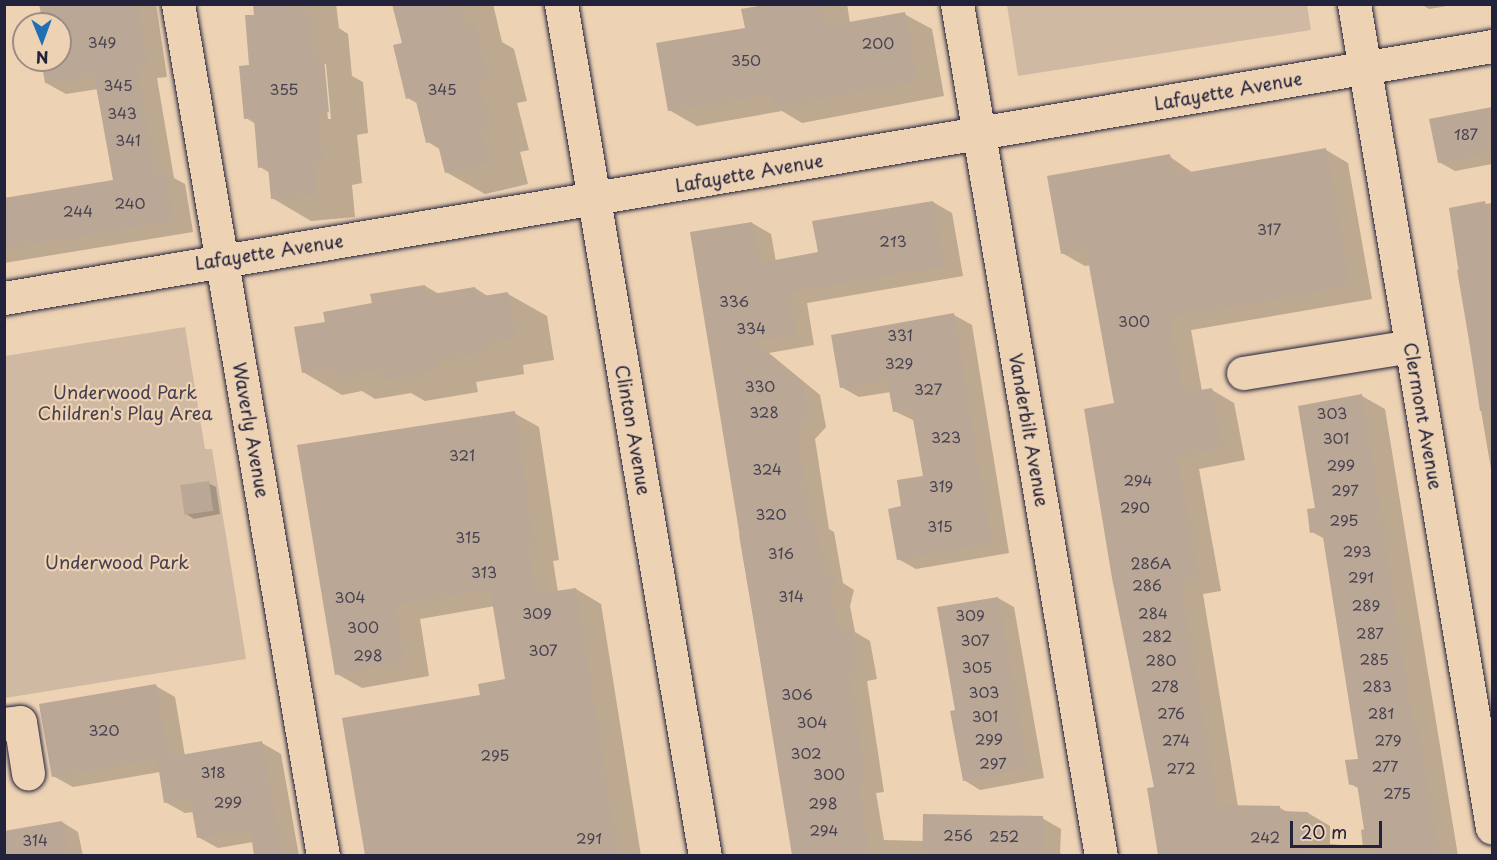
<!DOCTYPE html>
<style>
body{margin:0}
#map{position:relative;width:1497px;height:860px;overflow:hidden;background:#edd2b4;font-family:"Playpen Sans",sans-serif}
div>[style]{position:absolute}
.green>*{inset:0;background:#d0b9a3}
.shadow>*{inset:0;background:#0003}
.building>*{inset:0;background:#baa796;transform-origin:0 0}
.roads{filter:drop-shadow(0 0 2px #22223b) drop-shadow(0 0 2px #22223b)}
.minor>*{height:33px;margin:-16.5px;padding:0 16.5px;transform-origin:16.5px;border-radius:16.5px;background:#edd2b4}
.major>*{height:33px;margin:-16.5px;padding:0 16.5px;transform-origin:16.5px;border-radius:16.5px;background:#edd2b4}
span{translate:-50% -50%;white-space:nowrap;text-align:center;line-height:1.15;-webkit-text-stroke:4.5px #edd2b4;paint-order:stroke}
.number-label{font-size:15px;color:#484352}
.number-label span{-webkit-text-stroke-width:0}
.street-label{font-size:18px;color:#22223b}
.park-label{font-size:18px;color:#454050}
.frame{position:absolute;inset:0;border:6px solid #22223b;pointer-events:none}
.north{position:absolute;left:12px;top:12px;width:60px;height:60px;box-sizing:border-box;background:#edd2b4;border:2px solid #9c8c84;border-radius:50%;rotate:179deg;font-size:16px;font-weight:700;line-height:24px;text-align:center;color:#22223b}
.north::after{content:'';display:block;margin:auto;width:21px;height:27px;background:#1f6fb2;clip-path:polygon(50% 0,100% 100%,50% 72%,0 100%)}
.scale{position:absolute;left:1290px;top:821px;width:92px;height:27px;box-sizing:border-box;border:3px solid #22223b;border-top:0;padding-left:8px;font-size:18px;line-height:21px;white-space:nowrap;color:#22223b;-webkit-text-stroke:4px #edd2b4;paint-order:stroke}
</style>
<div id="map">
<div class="green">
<i style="clip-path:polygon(1007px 5px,1307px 5px,1311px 30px,1018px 76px)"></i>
<i style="clip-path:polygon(185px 327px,205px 449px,212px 449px,246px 659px,5px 698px,5px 356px)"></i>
</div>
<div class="shadow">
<i style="clip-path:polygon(41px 4px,156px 4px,167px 77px,157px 78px,174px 178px,185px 184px,193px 232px,4px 263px,4px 200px,115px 181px,98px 89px,66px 94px,46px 83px,42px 60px,60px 60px,60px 24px,36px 24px,43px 16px)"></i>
<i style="clip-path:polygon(evenodd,255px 4px,336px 4px,339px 28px,348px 34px,352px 76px,363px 82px,368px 133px,357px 135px,362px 183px,352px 185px,355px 217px,311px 221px,272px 198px,270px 173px,260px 167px,256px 124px,246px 118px,255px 4px,323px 64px,326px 64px,331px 119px,328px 119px,323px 64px)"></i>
<i style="clip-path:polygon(394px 4px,493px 4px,502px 42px,514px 49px,527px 101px,517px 103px,529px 150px,520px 152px,528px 184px,485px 194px,446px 172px,441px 150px,428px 142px,418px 104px,408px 98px,404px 44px)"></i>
<i style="clip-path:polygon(779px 4px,847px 4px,850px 23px,904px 14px,932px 29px,944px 96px,802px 123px,782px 111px,697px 126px,669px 110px,747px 29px)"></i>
<i style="clip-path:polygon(1421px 4px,1458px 4px,1429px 9px)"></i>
<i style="clip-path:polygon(1492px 109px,1492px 164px,1455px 171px,1439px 162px,1431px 120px)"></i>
<i style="clip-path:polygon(1326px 150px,1348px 163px,1372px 299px,1191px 330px,1202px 391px,1212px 390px,1234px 403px,1245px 460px,1199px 469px,1221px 591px,1203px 594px,1238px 807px,1280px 808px,1289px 813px,1308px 813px,1330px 826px,1330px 844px,1363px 847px,1361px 830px,1365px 829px,1358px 788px,1350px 784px,1360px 760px,1325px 539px,1312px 532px,1317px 509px,1362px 396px,1385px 409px,1458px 856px,1159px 856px,1148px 789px,1155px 788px,1116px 405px,1090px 265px,1085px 266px,1062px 253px,1169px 156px,1193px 173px)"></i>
<i style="clip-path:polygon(933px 202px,952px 213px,963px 276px,807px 303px,814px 345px,769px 353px,820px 395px,826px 427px,815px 439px,829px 529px,834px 532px,843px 583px,854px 590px,850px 606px,855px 632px,870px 641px,877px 679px,867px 681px,884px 792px,876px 793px,884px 840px,924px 841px,1042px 818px,1061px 829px,1060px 853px,1065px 856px,790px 856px,794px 854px,739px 535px,744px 534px,752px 223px,771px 234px,776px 262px,819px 253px)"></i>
<i style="clip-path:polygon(1492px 203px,1492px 475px,1457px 270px,1462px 269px,1451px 209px)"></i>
<i style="clip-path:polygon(425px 286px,439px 294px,475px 288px,489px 297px,508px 294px,547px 316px,554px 360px,523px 365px,524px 374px,476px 382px,478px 392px,425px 401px,411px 393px,375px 399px,362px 391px,342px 395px,303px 372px,327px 323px)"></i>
<i style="clip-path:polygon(954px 315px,972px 325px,1009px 553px,916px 569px,898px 559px,903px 507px,925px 477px,915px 421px,894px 411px,891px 392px,859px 397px,841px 387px)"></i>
<i style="clip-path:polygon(514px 413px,539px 427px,559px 560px,553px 561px,558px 592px,576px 589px,601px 604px,641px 856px,386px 856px,365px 843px,482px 697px,507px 681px,495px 606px,420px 619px,429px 676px,362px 688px,337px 674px)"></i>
<i style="clip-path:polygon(208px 483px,216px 487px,220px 514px,194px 519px,186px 514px)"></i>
<i style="clip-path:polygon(998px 598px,1014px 607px,1044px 778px,980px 790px,964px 780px,957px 711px)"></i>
<i style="clip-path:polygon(156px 686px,175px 697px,185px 756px,262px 743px,281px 754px,299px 856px,256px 856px,253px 842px,218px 848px,198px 837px,194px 812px,185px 813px,165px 802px,160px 772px,73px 787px,53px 776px)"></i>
<i style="clip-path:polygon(62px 822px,78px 832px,83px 856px,6px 856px,4px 847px)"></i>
</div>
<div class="building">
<i style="clip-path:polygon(39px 4px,137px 4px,148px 66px,137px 68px,147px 124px,155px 173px,165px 171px,174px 221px,4px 249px,4px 198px,113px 180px,94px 75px,45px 83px,41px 60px,60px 60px,60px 24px,35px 24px,33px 16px,41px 14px)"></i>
<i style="clip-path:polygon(253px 4px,300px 4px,300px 10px,310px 10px,314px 59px,324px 58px,329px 112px,319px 113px,323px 161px,314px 163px,317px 195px,271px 199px,268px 166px,258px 168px,254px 118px,244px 119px,239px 66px,249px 65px,245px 15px,254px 15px)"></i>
<i style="clip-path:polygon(392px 4px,460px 4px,465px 27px,475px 25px,488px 79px,479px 81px,490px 128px,482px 130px,489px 162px,445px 173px,437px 141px,426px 143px,415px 97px,406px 99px,393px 45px,402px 43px)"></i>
<i style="clip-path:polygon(770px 4px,823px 4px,827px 26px,905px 12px,918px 81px,773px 108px,771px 94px,668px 111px,656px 43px,745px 28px,741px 9px)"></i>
<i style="clip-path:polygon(1492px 107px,1492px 152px,1438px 163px,1429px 119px)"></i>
<i style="clip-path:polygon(1326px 148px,1350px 286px,1169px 318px,1183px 393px,1212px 388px,1223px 448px,1177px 456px,1199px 579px,1181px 582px,1218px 805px,1280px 806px,1280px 811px,1308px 812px,1307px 855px,1158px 855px,1147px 788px,1154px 787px,1112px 578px,1084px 409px,1114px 403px,1086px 249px,1061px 254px,1047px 176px,1170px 154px,1173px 175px)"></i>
<i style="clip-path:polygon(933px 201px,944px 266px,788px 292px,796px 335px,752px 342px,802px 382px,808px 416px,796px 428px,811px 521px,816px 520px,824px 570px,836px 578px,832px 595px,838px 631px,852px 629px,859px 669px,849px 671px,866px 781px,858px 783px,870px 855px,792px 855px,690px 232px,752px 222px,760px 263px,818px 252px,812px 221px)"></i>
<i style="clip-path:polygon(1485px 201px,1487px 212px,1492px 211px,1492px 410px,1480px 411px,1449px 208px)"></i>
<i style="clip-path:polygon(425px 285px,427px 295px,475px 287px,477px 297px,508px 292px,516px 338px,484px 343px,486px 352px,438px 360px,439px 370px,384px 380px,383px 369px,335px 377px,333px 368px,302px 373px,294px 327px,325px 322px,323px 312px,372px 303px,370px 294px)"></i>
<i style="clip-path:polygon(954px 313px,991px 543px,897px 560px,888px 509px,901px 506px,897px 480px,923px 476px,911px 408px,893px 412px,887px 379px,840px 388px,831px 335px)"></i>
<i style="clip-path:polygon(1362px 394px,1413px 723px,1418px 722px,1439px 855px,1376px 855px,1374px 842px,1366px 843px,1357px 783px,1349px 785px,1345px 760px,1358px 759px,1322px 531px,1310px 533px,1307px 509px,1315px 508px,1298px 406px)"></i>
<i style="clip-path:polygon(515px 411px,534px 546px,528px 547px,536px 594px,576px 588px,618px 855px,365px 855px,342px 718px,480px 695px,478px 684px,505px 679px,490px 589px,395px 605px,405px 662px,335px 675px,297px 445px)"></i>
<i style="left:209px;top:481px;width:30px;height:29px;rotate:82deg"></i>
<i style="clip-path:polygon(998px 597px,1028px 769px,963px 781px,950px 711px,955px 710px,937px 607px)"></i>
<i style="clip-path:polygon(156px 684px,169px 757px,262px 741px,282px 855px,254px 855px,250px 829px,197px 838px,190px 798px,164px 803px,157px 759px,52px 777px,39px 704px)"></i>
<i style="left:923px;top:814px;width:120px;height:41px;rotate:1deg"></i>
<i style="clip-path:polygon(62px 821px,69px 855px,4px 855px,4px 831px)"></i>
</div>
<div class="roads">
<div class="minor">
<i style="left:178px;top:4px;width:864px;rotate:80.34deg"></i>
<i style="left:561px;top:4px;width:864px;rotate:80.41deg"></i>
<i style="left:1354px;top:4px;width:835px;rotate:80.49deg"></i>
<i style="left:1243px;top:373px;width:170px;rotate:-9.1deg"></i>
<i style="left:4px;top:724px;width:16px;rotate:-7deg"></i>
<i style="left:20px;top:722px;width:52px;rotate:81.1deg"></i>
</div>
<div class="major">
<i style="left:957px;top:4px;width:864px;rotate:80.41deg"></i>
<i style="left:4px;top:298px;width:1509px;rotate:-9.61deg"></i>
</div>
</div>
<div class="number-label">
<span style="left:102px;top:42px">349</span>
<span style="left:878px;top:43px">200</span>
<span style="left:746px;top:60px">350</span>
<span style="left:118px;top:85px">345</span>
<span style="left:284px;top:89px">355</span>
<span style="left:442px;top:89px">345</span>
<span style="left:122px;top:113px">343</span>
<span style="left:1466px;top:134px">187</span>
<span style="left:128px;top:140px">341</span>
<span style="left:130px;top:203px">240</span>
<span style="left:78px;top:211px">244</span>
<span style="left:1269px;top:229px">317</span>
<span style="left:893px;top:241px">213</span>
<span style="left:734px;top:301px">336</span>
<span style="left:1134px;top:321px">300</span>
<span style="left:751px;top:328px">334</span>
<span style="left:900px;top:335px">331</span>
<span style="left:899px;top:363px">329</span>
<span style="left:760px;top:386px">330</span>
<span style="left:928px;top:389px">327</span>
<span style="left:764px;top:412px">328</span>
<span style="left:1332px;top:413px">303</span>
<span style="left:946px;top:437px">323</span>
<span style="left:1336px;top:438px">301</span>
<span style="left:462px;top:455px">321</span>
<span style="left:1341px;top:465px">299</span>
<span style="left:767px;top:469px">324</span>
<span style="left:1138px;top:480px">294</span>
<span style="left:941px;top:486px">319</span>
<span style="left:1345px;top:490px">297</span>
<span style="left:1135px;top:507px">290</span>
<span style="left:771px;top:514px">320</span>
<span style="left:1344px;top:520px">295</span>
<span style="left:940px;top:526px">315</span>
<span style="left:468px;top:537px">315</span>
<span style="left:1357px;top:551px">293</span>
<span style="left:781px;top:553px">316</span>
<span style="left:1151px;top:563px">286A</span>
<span style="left:484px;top:572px">313</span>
<span style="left:1361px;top:577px">291</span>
<span style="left:1147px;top:585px">286</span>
<span style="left:791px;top:596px">314</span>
<span style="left:350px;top:597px">304</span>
<span style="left:1366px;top:605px">289</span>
<span style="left:537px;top:613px">309</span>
<span style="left:1153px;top:613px">284</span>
<span style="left:970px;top:615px">309</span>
<span style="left:363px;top:627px">300</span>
<span style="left:1370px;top:633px">287</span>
<span style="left:1157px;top:636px">282</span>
<span style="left:975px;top:640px">307</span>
<span style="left:543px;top:650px">307</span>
<span style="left:368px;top:655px">298</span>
<span style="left:1374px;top:659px">285</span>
<span style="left:1161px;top:660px">280</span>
<span style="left:977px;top:667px">305</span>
<span style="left:1165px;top:686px">278</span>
<span style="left:1377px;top:686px">283</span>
<span style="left:984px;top:692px">303</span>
<span style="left:797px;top:694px">306</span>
<span style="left:1171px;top:713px">276</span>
<span style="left:1381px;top:713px">281</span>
<span style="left:985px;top:716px">301</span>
<span style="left:812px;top:722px">304</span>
<span style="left:104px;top:730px">320</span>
<span style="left:989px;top:739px">299</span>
<span style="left:1176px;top:740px">274</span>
<span style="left:1388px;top:740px">279</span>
<span style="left:806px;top:753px">302</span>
<span style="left:495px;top:755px">295</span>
<span style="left:993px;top:763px">297</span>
<span style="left:1385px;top:766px">277</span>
<span style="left:1181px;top:768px">272</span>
<span style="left:213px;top:772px">318</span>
<span style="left:829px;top:774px">300</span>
<span style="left:1397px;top:793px">275</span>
<span style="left:228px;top:802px">299</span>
<span style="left:823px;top:803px">298</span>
<span style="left:824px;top:830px">294</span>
<span style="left:958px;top:835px">256</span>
<span style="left:1004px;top:836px">252</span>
<span style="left:1265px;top:837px">242</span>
<span style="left:589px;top:838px">291</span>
<span style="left:35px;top:840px">314</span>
</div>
<div class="street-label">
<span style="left:1228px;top:91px;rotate:-10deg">Lafayette Avenue</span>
<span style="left:749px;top:173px;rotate:-10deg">Lafayette Avenue</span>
<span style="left:269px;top:252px;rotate:-9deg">Lafayette Avenue</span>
<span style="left:1423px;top:416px;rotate:80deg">Clermont Avenue</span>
<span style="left:251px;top:430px;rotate:80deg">Waverly Avenue</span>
<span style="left:633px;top:430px;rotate:80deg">Clinton Avenue</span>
<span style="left:1029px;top:430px;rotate:80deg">Vanderbilt Avenue</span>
</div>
<div class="park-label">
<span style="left:125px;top:403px">Underwood Park<br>Children's Play Area</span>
<span style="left:117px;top:562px">Underwood Park</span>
</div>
<div class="frame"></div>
<div class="north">N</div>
<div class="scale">20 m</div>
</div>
